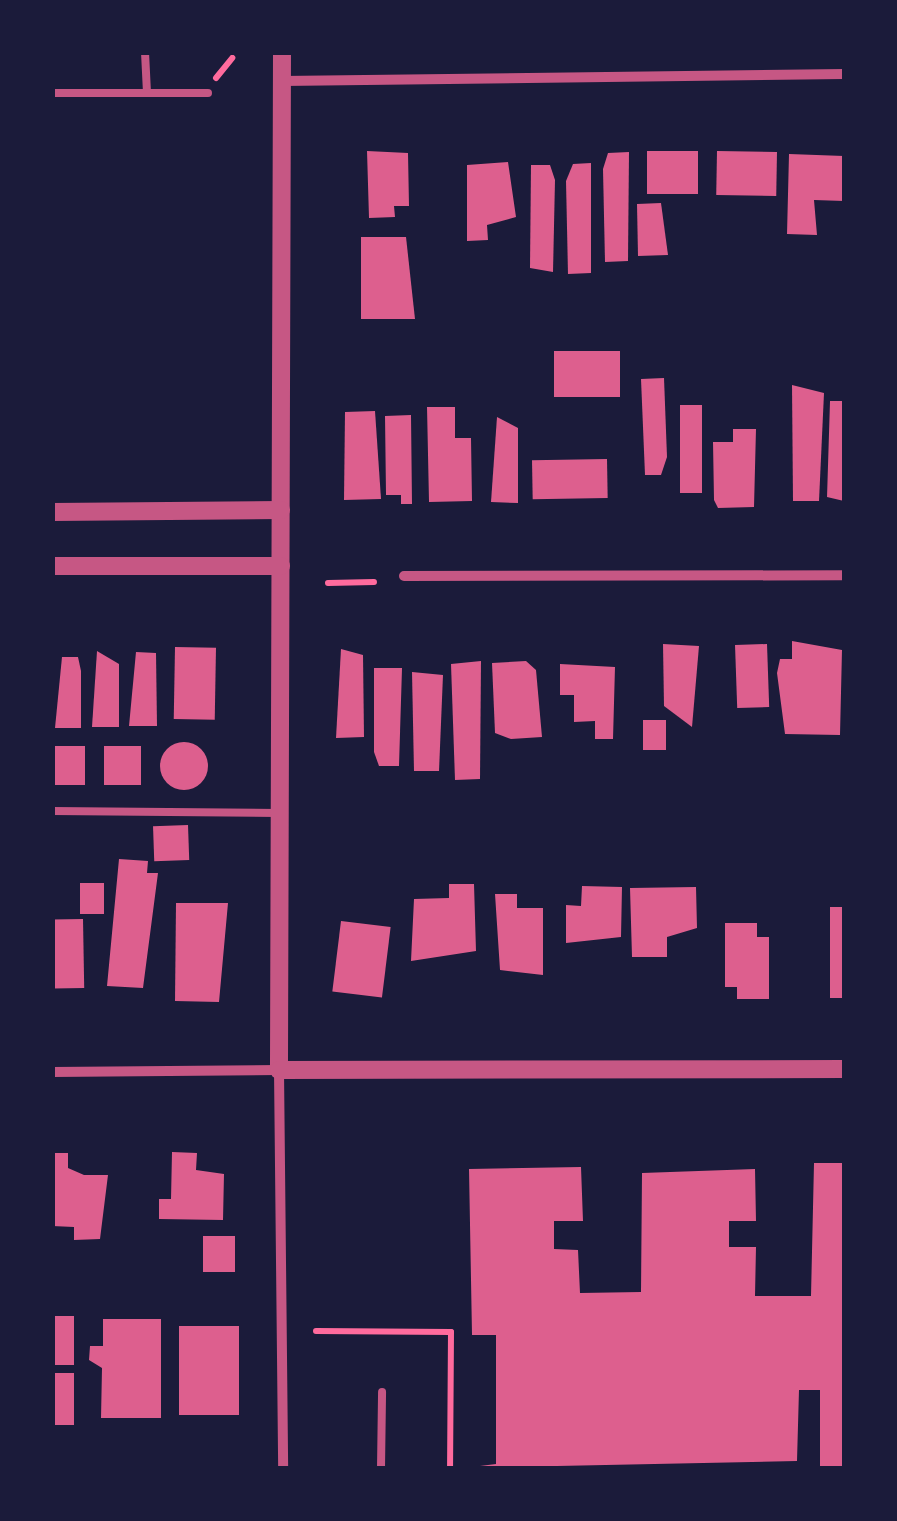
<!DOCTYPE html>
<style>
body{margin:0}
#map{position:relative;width:897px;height:1521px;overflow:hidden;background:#1b1b3a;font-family:"IBM Plex Sans",sans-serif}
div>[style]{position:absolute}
.building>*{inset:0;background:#dd5f8e;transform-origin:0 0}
.round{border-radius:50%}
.path>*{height:6px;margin:-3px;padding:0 3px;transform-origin:3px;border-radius:3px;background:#ff6b9d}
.service>*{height:8px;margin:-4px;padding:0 4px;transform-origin:4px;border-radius:4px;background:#c65784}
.minor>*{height:10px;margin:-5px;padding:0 5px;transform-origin:5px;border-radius:5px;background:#c65784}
.tertiary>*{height:18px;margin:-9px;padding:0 9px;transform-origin:9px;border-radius:9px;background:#c65784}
span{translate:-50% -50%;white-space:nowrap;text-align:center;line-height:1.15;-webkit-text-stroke:8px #1b1b3a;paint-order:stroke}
.frame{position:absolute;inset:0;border:55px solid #1b1b3a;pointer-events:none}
</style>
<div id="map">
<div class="building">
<i style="clip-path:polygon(367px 151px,408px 153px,409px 206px,394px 206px,395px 217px,369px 218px)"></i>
<i style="left:647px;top:151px;width:51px;height:43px"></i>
<i style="left:717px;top:151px;width:60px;height:44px;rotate:1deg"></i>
<i style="clip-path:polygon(629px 152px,628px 261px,605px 262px,603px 169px,608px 153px)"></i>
<i style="clip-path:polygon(789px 154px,844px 156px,844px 201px,814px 200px,817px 235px,787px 234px)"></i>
<i style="clip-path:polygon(508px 162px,516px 217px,487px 225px,488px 240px,467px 241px,467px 165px)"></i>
<i style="clip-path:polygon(591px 163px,591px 273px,568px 274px,566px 181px,573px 164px)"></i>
<i style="clip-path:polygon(531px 165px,550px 165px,555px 180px,553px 272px,530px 268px)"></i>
<i style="clip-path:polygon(661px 203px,668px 255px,638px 256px,637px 204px)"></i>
<i style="clip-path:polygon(361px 237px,406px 237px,415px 319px,361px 319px)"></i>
<i style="left:554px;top:351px;width:66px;height:46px"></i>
<i style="clip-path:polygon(664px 378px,667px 457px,661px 475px,645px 475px,641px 379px)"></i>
<i style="clip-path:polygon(792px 385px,824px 393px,819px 501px,793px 501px)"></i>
<i style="clip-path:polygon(830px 401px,844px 401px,844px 501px,827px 497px)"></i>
<i style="left:680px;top:405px;width:22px;height:88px"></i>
<i style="clip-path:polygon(427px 407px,455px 407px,455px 438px,471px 438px,472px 501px,429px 502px)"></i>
<i style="clip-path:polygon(375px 411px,381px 499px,344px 500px,345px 412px)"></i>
<i style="clip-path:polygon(411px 415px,412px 504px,401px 504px,401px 495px,386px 495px,385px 416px)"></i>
<i style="clip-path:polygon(497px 417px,518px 428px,518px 503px,491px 502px)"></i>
<i style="clip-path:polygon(733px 429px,756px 429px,754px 507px,718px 508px,714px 500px,713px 442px,733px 442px)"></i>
<i style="left:607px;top:459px;width:39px;height:75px;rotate:89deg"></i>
<i style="clip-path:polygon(792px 641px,842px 650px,840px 735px,785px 734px,777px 673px,780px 659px,792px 659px)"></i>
<i style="clip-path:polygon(663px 644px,699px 646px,692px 727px,664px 706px)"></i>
<i style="left:767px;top:644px;width:63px;height:32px;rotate:88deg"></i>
<i style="left:175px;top:647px;width:41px;height:72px;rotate:1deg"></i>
<i style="clip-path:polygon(341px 649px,363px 655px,364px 737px,336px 738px)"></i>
<i style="clip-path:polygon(97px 651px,119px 664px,119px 727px,92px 727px)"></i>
<i style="clip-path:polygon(136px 652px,156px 653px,157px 726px,129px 726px)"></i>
<i style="clip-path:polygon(62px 657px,78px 657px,81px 671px,81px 728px,55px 728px)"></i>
<i style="clip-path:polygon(481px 661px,480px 779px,455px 780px,451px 664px)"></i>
<i style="clip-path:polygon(526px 661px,536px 670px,542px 737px,511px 739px,495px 733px,492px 663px)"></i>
<i style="clip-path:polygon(560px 664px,615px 667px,613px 739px,595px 739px,595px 721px,574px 722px,574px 695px,560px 695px)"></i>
<i style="clip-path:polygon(374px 668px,402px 668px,399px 766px,379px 766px,374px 752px)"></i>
<i style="clip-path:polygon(412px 672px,443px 675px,439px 771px,414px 771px)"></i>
<i style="left:643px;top:720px;width:23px;height:30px"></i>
<i class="round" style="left:160px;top:742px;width:48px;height:48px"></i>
<i style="left:52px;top:746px;width:33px;height:39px"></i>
<i style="left:104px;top:746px;width:37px;height:39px"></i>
<i style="left:188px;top:825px;width:35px;height:35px;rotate:88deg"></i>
<i style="clip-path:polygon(119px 859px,148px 861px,147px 873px,158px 873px,143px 988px,107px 986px)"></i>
<i style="left:80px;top:883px;width:24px;height:31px"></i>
<i style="clip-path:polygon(449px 884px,474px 884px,476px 951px,411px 961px,414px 899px,449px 898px)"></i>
<i style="clip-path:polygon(582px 886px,622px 887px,621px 937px,566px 943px,566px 905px,581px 906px)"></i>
<i style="clip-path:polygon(696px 887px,697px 928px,667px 937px,667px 957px,632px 957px,630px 888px)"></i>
<i style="clip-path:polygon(495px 894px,517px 894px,517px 908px,543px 908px,543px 975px,500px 970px)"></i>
<i style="clip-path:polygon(176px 903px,228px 903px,219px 1002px,175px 1001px)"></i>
<i style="left:830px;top:907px;width:14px;height:91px"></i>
<i style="left:83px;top:919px;width:69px;height:31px;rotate:89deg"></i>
<i style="left:341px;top:921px;width:50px;height:71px;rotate:7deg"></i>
<i style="clip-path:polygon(725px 923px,757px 923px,757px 937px,769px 937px,769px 999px,737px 999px,737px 987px,725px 987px)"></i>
<i style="clip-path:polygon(172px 1152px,197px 1153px,196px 1170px,224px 1174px,223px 1220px,159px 1219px,159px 1199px,171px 1199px)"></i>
<i style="clip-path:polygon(52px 1153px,68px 1153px,68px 1168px,84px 1175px,108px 1175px,100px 1239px,74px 1240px,74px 1227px,52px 1226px)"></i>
<i style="clip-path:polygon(814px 1163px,844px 1163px,844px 1468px,820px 1468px,820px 1390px,799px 1390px,797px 1461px,464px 1468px,496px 1464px,496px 1335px,472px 1335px,469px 1169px,581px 1167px,583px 1221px,554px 1221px,554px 1249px,578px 1250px,580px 1293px,641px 1292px,642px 1173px,755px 1169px,756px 1221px,729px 1221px,729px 1247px,756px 1247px,755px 1296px,811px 1296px)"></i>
<i style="left:203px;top:1236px;width:32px;height:36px"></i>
<i style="left:52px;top:1316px;width:22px;height:49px"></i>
<i style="clip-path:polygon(103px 1319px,161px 1319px,161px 1418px,101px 1418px,102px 1368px,89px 1360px,90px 1346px,103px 1346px)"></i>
<i style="left:179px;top:1326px;width:60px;height:89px"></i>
<i style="left:52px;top:1373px;width:22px;height:52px"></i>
</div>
<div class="path">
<i style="left:216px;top:78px;width:26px;rotate:-51deg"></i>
<i style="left:328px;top:583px;width:46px;rotate:-1.2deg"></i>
<i style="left:316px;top:1331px;width:135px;rotate:0.4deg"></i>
<i style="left:451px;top:1332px;width:136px;rotate:90.4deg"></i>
</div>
<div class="service">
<i style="left:145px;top:52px;width:41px;rotate:87.2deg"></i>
<i style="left:52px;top:93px;width:156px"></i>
<i style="left:52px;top:811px;width:226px;rotate:0.5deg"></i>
<i style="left:381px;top:1468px;width:76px;rotate:-89.2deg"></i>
</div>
<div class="minor">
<i style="left:282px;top:81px;width:562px;rotate:-0.71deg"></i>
<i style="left:404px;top:576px;width:440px;rotate:-0.1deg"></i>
<i style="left:52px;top:1072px;width:227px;rotate:-0.5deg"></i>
<i style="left:279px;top:1070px;width:398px;rotate:89.4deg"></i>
</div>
<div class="tertiary">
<i style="left:282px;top:52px;width:1018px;rotate:90.17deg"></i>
<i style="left:279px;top:1070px;width:565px;rotate:-0.1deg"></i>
<i style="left:52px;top:512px;width:229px;rotate:-0.5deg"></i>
<i style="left:52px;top:566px;width:229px"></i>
</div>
<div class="frame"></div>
</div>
